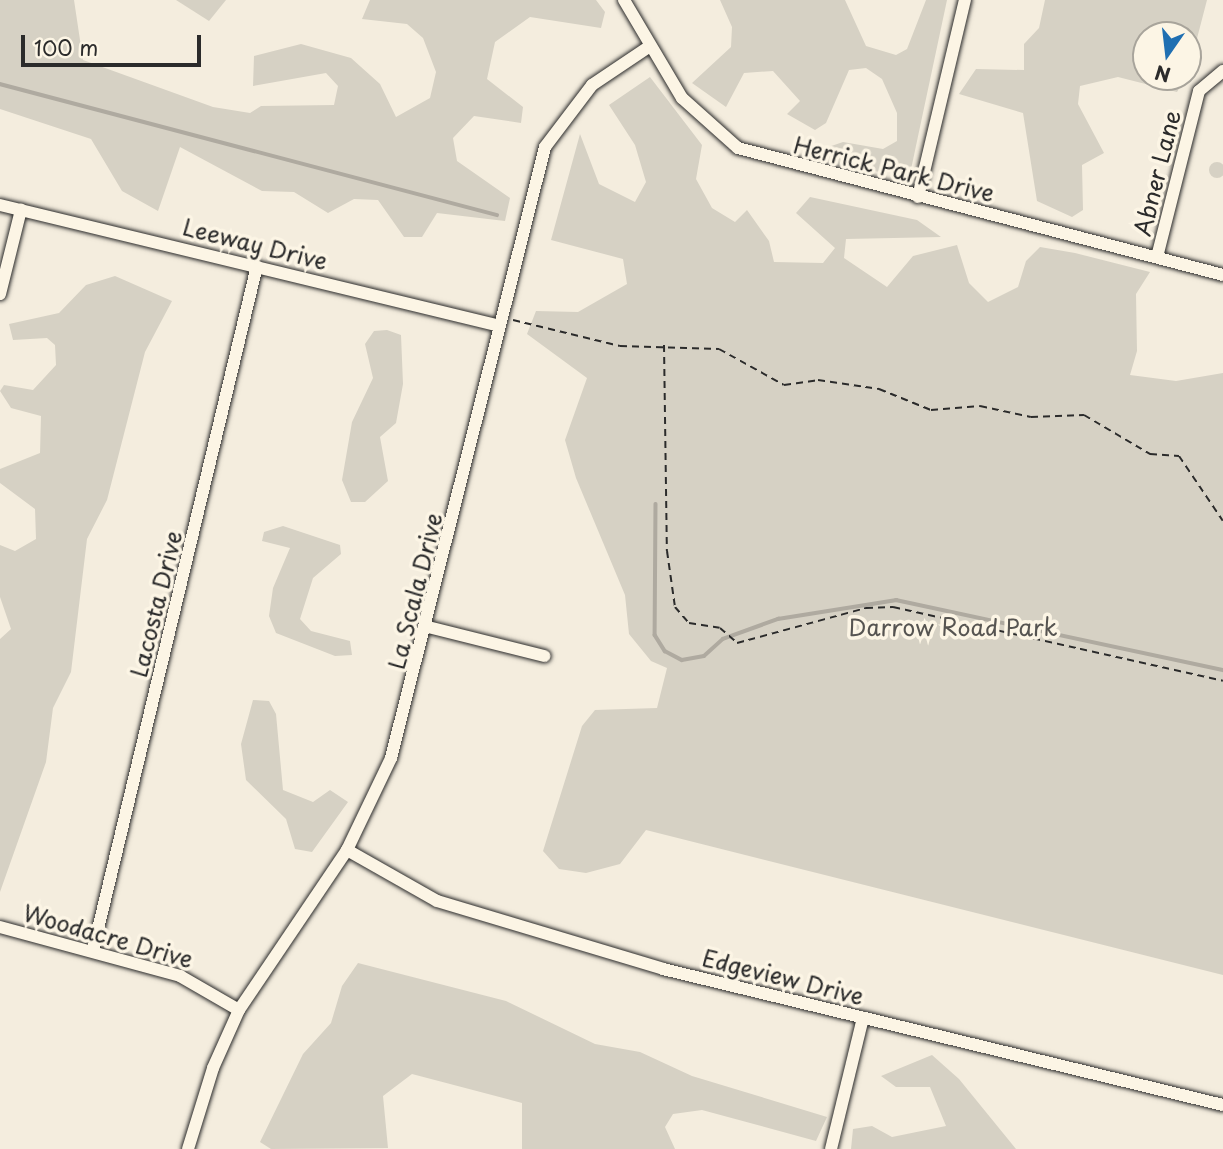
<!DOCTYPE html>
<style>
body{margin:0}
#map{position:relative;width:1223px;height:1149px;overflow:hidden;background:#f4edde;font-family:"Playpen Sans",sans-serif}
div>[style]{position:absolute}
.green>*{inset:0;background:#d6d1c4}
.round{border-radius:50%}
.stream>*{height:3.5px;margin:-1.75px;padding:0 1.75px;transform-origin:1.75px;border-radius:1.75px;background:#afaaa0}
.path>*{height:2px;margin-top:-1px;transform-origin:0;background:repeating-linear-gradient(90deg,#2b2b2b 0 7px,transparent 0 12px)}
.roads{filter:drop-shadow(0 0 2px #2b2b2b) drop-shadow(0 0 2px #2b2b2b)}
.minor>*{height:12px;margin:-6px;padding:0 6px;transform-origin:6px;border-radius:6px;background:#fcf5e5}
span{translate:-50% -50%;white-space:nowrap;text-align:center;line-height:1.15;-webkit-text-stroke:7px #fcf5e5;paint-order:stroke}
.street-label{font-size:23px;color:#2b2b2b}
.park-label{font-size:23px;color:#565451}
.north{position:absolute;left:1132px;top:21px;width:70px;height:70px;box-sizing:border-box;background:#fcf5e5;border:2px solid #a8a49b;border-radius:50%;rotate:194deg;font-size:19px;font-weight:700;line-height:28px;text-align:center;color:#2b2b2b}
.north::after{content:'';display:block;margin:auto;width:24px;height:32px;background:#1f6fb2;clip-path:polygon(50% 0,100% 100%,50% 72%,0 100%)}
.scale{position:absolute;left:21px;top:35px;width:180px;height:32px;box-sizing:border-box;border:4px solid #2b2b2b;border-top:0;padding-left:9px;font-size:21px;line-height:24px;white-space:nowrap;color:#2b2b2b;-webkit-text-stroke:5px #fcf5e5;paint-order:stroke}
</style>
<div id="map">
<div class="green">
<i style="clip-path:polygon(0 0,74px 0,83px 60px,213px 107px,250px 113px,261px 106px,334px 105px,338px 86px,326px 73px,253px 86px,254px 56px,301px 44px,351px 58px,380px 84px,396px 117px,430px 98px,436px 72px,423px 38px,407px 24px,362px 19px,370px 0,596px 0,605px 12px,601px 28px,530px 17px,495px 42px,487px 79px,523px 107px,521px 123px,474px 116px,453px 138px,457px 161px,510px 198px,505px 221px,437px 213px,422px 237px,404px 237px,378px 200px,354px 199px,328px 213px,294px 192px,262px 191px,180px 147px,158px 211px,122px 191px,91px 139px,0 109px)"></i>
<i style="clip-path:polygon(176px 0,226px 0,209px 21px)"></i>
<i style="clip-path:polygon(720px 0,845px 0,866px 46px,896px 55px,907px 49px,926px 0,947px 0,910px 174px,845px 169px,811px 153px,843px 142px,883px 149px,897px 141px,897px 113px,882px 79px,866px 68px,849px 70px,826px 123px,815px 130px,787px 114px,800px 101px,773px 71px,744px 73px,726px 107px,692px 83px,731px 47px,732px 27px)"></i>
<i style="clip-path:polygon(1045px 0,1207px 0,1188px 73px,1188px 35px,1146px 35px,1146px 77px,1186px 77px,1177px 92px,1118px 77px,1080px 86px,1078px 104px,1104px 153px,1082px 165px,1083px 210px,1072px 217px,1037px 201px,1023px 113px,959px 94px,976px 69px,1024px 70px,1024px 44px,1039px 28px)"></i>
<i style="clip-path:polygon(650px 77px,702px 145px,696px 179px,712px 208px,735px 222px,747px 210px,769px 241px,774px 262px,823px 263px,835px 248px,796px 213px,810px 197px,917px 220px,941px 237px,846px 239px,844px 258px,887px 287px,913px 256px,957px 245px,969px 283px,988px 302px,1018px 287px,1026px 261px,1040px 247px,1075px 253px,1150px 272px,1136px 294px,1137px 351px,1130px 375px,1176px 381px,1223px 373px,1223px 975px,646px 830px,620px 864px,586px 873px,559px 869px,543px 851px,582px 726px,595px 710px,657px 708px,667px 668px,651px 661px,629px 634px,625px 595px,576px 478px,565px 440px,587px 378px,527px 334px,536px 311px,578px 312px,627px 284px,623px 259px,551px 240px,580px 134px,599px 184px,635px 202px,646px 182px,635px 145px,609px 105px)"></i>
<i class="round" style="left:1209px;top:162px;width:16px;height:16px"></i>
<i style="clip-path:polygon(115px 276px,172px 301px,145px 352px,107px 500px,87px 539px,71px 672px,53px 708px,46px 762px,0 892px,0 639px,11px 629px,0 597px,0 545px,15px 551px,36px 539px,35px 509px,0 483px,0 469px,40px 453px,41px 416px,11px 408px,0 391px,4px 385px,33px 390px,56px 365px,55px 345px,47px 338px,13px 340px,9px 324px,59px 313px,86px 285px)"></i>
<i style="clip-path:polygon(387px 330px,401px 335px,403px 384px,396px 423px,380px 437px,388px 481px,365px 502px,351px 502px,342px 480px,352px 422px,373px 378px,365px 344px,374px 331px)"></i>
<i style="clip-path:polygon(283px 526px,340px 545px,341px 554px,313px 578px,300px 619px,311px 631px,350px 641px,352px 655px,335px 656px,276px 633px,269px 616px,273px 588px,290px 548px,262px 541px,264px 532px)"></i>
<i style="clip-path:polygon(253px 700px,269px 701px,276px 714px,283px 790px,313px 802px,330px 790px,348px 802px,312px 852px,295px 849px,286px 819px,246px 780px,241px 744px)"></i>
<i style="clip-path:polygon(358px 963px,506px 1001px,595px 1044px,640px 1052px,692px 1076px,827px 1117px,816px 1141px,702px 1110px,673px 1114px,665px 1127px,675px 1149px,522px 1149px,522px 1103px,412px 1074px,383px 1096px,388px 1148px,271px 1149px,260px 1142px,303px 1054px,331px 1023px,342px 986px)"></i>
<i style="clip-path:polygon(932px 1055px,959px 1079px,1016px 1149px,851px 1149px,853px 1129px,872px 1126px,892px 1137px,946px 1126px,930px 1087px,896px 1087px,881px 1076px)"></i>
</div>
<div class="stream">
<i style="left:0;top:84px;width:514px;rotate:14.77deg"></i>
<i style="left:656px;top:504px;width:131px;rotate:90.4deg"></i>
<i style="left:655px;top:635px;width:19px;rotate:58deg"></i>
<i style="left:665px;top:651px;width:19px;rotate:28deg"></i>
<i style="left:682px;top:660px;width:22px;rotate:-10deg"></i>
<i style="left:704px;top:656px;width:25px;rotate:-42deg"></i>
<i style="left:723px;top:639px;width:59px;rotate:-20deg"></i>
<i style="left:778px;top:619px;width:120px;rotate:-9.1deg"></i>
<i style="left:896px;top:600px;width:334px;rotate:12.1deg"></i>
</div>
<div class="path">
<i style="left:513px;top:320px;width:110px;rotate:13.7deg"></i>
<i style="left:620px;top:346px;width:99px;rotate:1.7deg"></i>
<i style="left:719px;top:349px;width:74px;rotate:29deg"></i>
<i style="left:784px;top:385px;width:34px;rotate:-8deg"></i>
<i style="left:818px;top:380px;width:62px;rotate:8.4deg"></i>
<i style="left:879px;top:389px;width:56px;rotate:22deg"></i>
<i style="left:931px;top:410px;width:49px;rotate:-4.7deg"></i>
<i style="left:980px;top:406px;width:52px;rotate:12.2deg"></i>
<i style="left:1031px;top:417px;width:53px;rotate:-2.2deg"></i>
<i style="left:1084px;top:415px;width:77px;rotate:30.6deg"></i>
<i style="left:1150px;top:454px;width:29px;rotate:4deg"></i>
<i style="left:1179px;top:456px;width:78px;rotate:55.9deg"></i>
<i style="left:664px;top:345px;width:206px;rotate:89.2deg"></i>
<i style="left:667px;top:551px;width:57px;rotate:81.9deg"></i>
<i style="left:675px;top:607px;width:21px;rotate:49deg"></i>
<i style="left:689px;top:623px;width:31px;rotate:9deg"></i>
<i style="left:720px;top:628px;width:23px;rotate:41deg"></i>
<i style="left:737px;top:643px;width:134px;rotate:-15.2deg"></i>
<i style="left:866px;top:608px;width:27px;rotate:-2deg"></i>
<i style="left:893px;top:607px;width:338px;rotate:12.6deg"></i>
</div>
<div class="roads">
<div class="minor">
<i style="left:624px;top:0;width:114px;rotate:59.4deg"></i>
<i style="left:682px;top:98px;width:75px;rotate:41.8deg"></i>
<i style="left:738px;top:148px;width:501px;rotate:14.67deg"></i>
<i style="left:918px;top:197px;width:203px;rotate:-76.6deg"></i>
<i style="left:0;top:205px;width:514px;rotate:13.6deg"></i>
<i style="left:1157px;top:257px;width:171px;rotate:-75.8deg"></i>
<i style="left:1199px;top:91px;width:31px;rotate:-40deg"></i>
<i style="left:0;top:294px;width:87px;rotate:-76deg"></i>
<i style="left:428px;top:627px;width:120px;rotate:14deg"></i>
<i style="left:347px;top:850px;width:103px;rotate:29.5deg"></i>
<i style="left:437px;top:901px;width:236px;rotate:16.7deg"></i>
<i style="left:663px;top:969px;width:576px;rotate:13.65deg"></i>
<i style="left:0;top:927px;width:187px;rotate:15.2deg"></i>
<i style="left:180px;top:976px;width:68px;rotate:30deg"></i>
<i style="left:93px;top:950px;width:703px;rotate:-76.52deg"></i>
<i style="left:188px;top:1149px;width:85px;rotate:-72.8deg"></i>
<i style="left:213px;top:1068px;width:64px;rotate:-65.9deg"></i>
<i style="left:239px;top:1010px;width:193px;rotate:-56deg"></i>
<i style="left:347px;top:850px;width:102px;rotate:-64.4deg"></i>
<i style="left:391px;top:758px;width:630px;rotate:-75.85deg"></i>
<i style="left:545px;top:147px;width:78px;rotate:-52.8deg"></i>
<i style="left:592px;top:85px;width:70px;rotate:-33.9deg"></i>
<i style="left:831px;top:1149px;width:135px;rotate:-76.3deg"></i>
</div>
</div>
<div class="street-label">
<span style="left:894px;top:169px;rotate:14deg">Herrick Park Drive</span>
<span style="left:1157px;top:173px;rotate:-76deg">Abner Lane</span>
<span style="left:255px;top:244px;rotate:14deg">Leeway Drive</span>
<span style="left:415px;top:591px;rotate:-76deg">La Scala Drive</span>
<span style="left:156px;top:604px;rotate:-76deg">Lacosta Drive</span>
<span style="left:108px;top:936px;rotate:16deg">Woodacre Drive</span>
<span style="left:783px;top:977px;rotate:14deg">Edgeview Drive</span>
</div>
<div class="park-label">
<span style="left:953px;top:627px">Darrow Road Park</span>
</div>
<div class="north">N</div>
<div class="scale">100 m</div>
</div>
